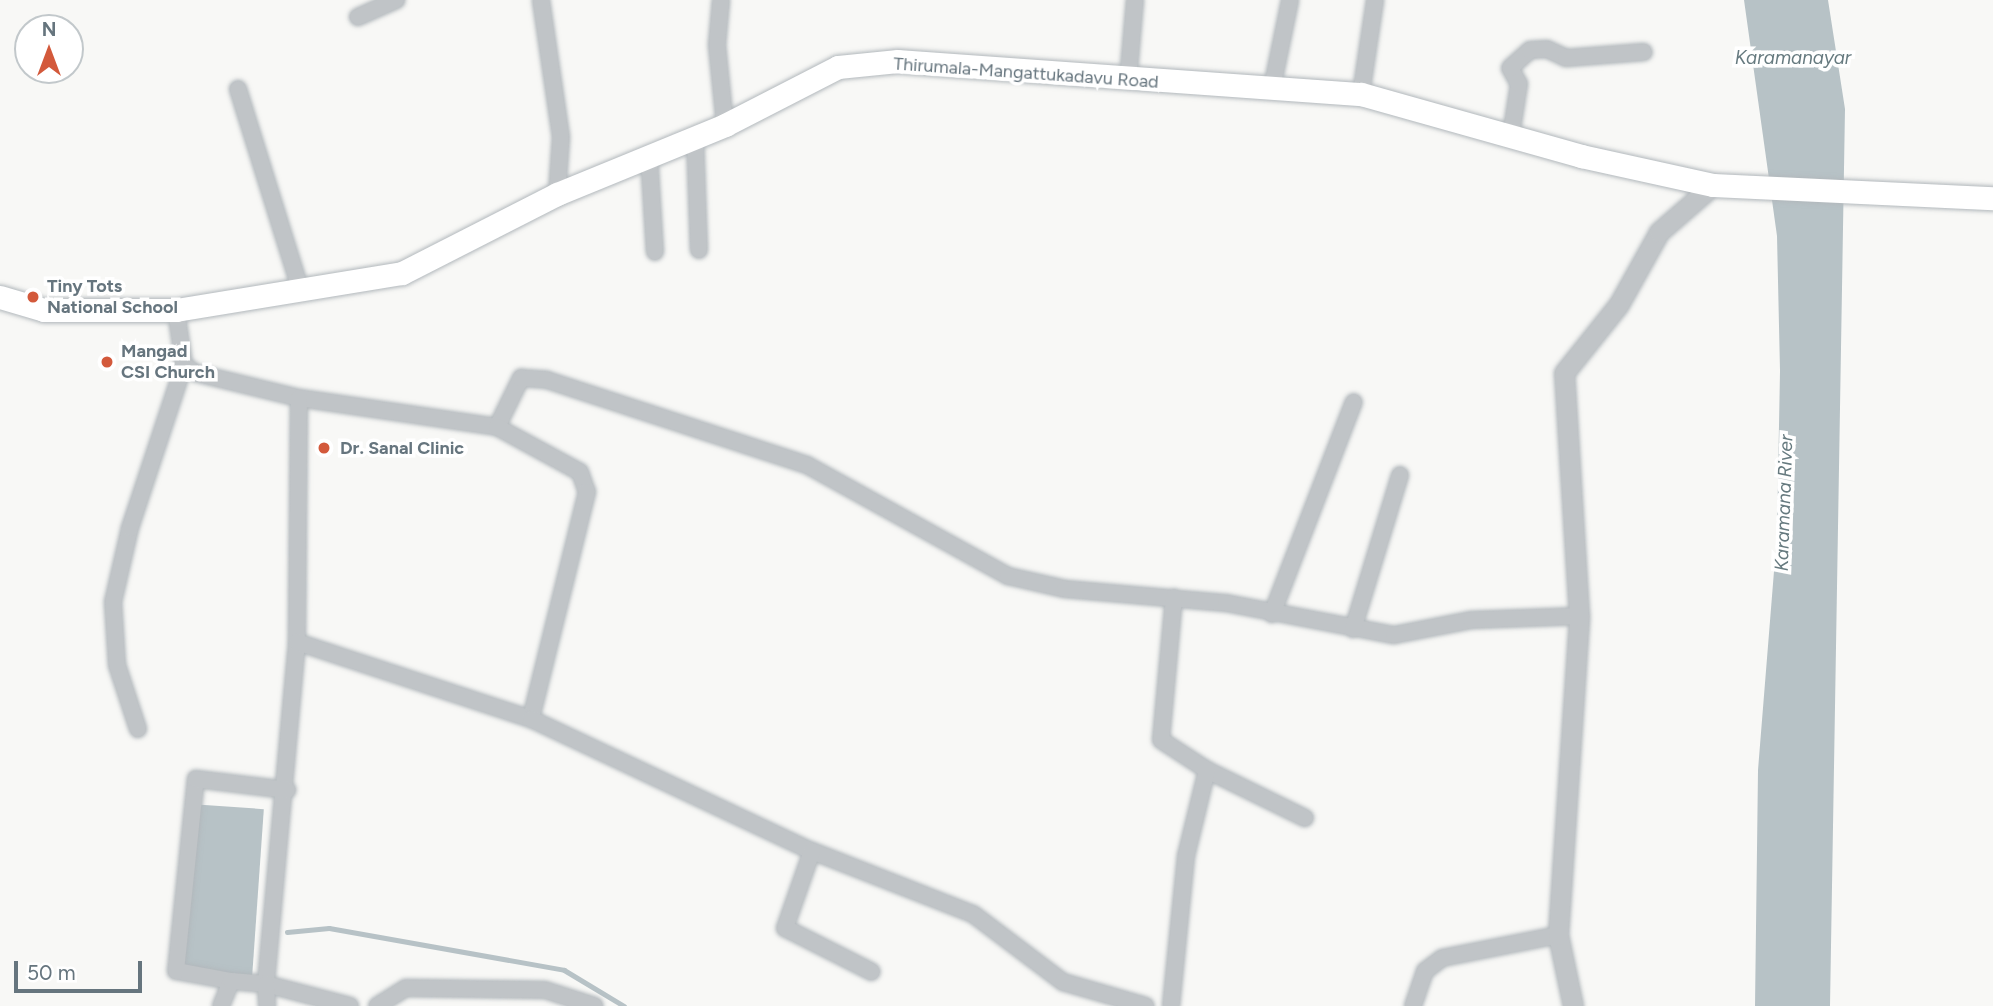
<!DOCTYPE html>
<style>
body{margin:0}
#map{position:relative;width:1993px;height:1006px;overflow:hidden;background:#f8f8f6;font-family:Figtree,sans-serif}
div>[style]{position:absolute}
.water>*{inset:0;background:#b7c2c6;transform-origin:0 0}
.stream>*{height:5px;margin:-2.5px;padding:0 2.5px;transform-origin:2.5px;border-radius:2.5px;background:#b7c2c6}
.roads{filter:drop-shadow(0 0 2px #b2b8bc) drop-shadow(0 0 2px #b2b8bc)}
.minor>*{height:16px;margin:-8px;padding:0 8px;transform-origin:8px;border-radius:8px;background:#c0c4c7}
.tertiary>*{height:19px;margin:-9.5px;padding:0 9.5px;transform-origin:9.5px;border-radius:9.5px;background:#c0c4c7}
.secondary>*{height:23px;margin:-11.5px;padding:0 11.5px;transform-origin:11.5px;border-radius:11.5px;background:#fff}
.dots>*{width:19px;height:19px;translate:-50% -50%;box-sizing:border-box;border:4px solid #fff;border-radius:50%}
span{translate:-50% -50%;white-space:nowrap;text-align:center;line-height:1.15;-webkit-text-stroke:7px #fff;paint-order:stroke}
.street-label{font-size:18px;color:#66757e}
.poi-label{font-size:18px;color:#66757e;font-weight:700}
.left{translate:0 -50%;text-align:left}
.water-label{font-size:19px;color:#667a7f;font-style:italic}
.north{position:absolute;left:14px;top:14px;width:70px;height:70px;box-sizing:border-box;background:#fff;border:2px solid #c2c8cb;border-radius:50%;rotate:0deg;font-size:19px;font-weight:700;line-height:28px;text-align:center;color:#66757e}
.north::after{content:'';display:block;margin:auto;width:24px;height:32px;background:#d3593b;clip-path:polygon(50% 0,100% 100%,50% 72%,0 100%)}
.scale{position:absolute;left:14px;top:961px;width:128px;height:32px;box-sizing:border-box;border:4px solid #66757e;border-top:0;padding-left:9px;font-size:21px;line-height:24px;white-space:nowrap;color:#66757e;-webkit-text-stroke:5px #fff;paint-order:stroke}
</style>
<div id="map">
<div class="water">
<i style="clip-path:polygon(1744px 0,1828px 0,1845px 109px,1830px 1006px,1755px 1006px,1758px 770px,1777px 534px,1780px 371px,1777px 236px)"></i>
<i style="left:190px;top:804px;width:74px;height:167px;rotate:4deg"></i>
</div>
<div class="stream">
<i style="left:287px;top:932px;width:42px;rotate:-5.4deg"></i>
<i style="left:329px;top:928px;width:239px;rotate:10.1deg"></i>
<i style="left:564px;top:970px;width:70px;rotate:31deg"></i>
</div>
<div class="roads">
<div class="minor">
<i style="left:541px;top:0;width:138px;rotate:81.7deg"></i>
<i style="left:561px;top:137px;width:57px;rotate:94deg"></i>
<i style="left:721px;top:0;width:45px;rotate:95.1deg"></i>
<i style="left:717px;top:45px;width:80px;rotate:84.3deg"></i>
<i style="left:358px;top:17px;width:42px;rotate:-24.1deg"></i>
<i style="left:1128px;top:81px;width:81px;rotate:-85.1deg"></i>
<i style="left:1272px;top:88px;width:90px;rotate:-78.4deg"></i>
<i style="left:238px;top:89px;width:212px;rotate:72.7deg"></i>
<i style="left:1361px;top:94px;width:95px;rotate:-81.5deg"></i>
<i style="left:1511px;top:135px;width:52px;rotate:-81.1deg"></i>
<i style="left:1519px;top:84px;width:18px;rotate:-119deg"></i>
<i style="left:1510px;top:68px;width:27px;rotate:-42deg"></i>
<i style="left:1530px;top:50px;width:17px;rotate:-3deg"></i>
<i style="left:1547px;top:49px;width:21px;rotate:25deg"></i>
<i style="left:1566px;top:58px;width:78px;rotate:-4.4deg"></i>
<i style="left:695px;top:137px;width:113px;rotate:88deg"></i>
<i style="left:649px;top:155px;width:97px;rotate:86.5deg"></i>
<i style="left:176px;top:310px;width:56px;rotate:81.7deg"></i>
<i style="left:184px;top:365px;width:14px;rotate:34deg"></i>
<i style="left:196px;top:373px;width:106px;rotate:13.6deg"></i>
<i style="left:299px;top:398px;width:200px;rotate:8.3deg"></i>
<i style="left:497px;top:427px;width:55px;rotate:-63.9deg"></i>
<i style="left:521px;top:378px;width:26px;rotate:4deg"></i>
<i style="left:547px;top:380px;width:274px;rotate:18.1deg"></i>
<i style="left:807px;top:465px;width:230px;rotate:28.9deg"></i>
<i style="left:1008px;top:576px;width:58px;rotate:12.8deg"></i>
<i style="left:1065px;top:589px;width:162px;rotate:5deg"></i>
<i style="left:1226px;top:603px;width:171px;rotate:10.8deg"></i>
<i style="left:1394px;top:635px;width:78px;rotate:-11deg"></i>
<i style="left:1471px;top:620px;width:108px;rotate:-2.1deg"></i>
<i style="left:299px;top:398px;width:244px;rotate:90.5deg"></i>
<i style="left:297px;top:642px;width:343px;rotate:95.2deg"></i>
<i style="left:266px;top:984px;width:87px;rotate:14.7deg"></i>
<i style="left:497px;top:427px;width:94px;rotate:28.5deg"></i>
<i style="left:580px;top:472px;width:21px;rotate:71deg"></i>
<i style="left:587px;top:492px;width:234px;rotate:103.9deg"></i>
<i style="left:1272px;top:614px;width:227px;rotate:-68.9deg"></i>
<i style="left:1353px;top:629px;width:161px;rotate:-73deg"></i>
<i style="left:297px;top:642px;width:246px;rotate:18.2deg"></i>
<i style="left:531px;top:719px;width:310px;rotate:25.2deg"></i>
<i style="left:812px;top:851px;width:173px;rotate:21.4deg"></i>
<i style="left:973px;top:914px;width:113px;rotate:37.1deg"></i>
<i style="left:1063px;top:982px;width:86px;rotate:16.1deg"></i>
<i style="left:138px;top:729px;width:67px;rotate:-108.2deg"></i>
<i style="left:117px;top:665px;width:63px;rotate:-93.6deg"></i>
<i style="left:113px;top:602px;width:76px;rotate:-77.1deg"></i>
<i style="left:130px;top:528px;width:172px;rotate:-71.7deg"></i>
<i style="left:1207px;top:770px;width:109px;rotate:26.1deg"></i>
<i style="left:812px;top:851px;width:82px;rotate:109.3deg"></i>
<i style="left:785px;top:928px;width:97px;rotate:26.8deg"></i>
<i style="left:231px;top:981px;width:56px;rotate:-169.7deg"></i>
<i style="left:176px;top:971px;width:193px;rotate:-84.1deg"></i>
<i style="left:196px;top:779px;width:92px;rotate:6.9deg"></i>
<i style="left:221px;top:1006px;width:27px;rotate:-68deg"></i>
<i style="left:231px;top:981px;width:35px;rotate:5deg"></i>
<i style="left:266px;top:984px;width:22px;rotate:87deg"></i>
<i style="left:377px;top:1006px;width:34px;rotate:-32deg"></i>
<i style="left:406px;top:988px;width:139px;rotate:0.8deg"></i>
<i style="left:545px;top:990px;width:52px;rotate:17.7deg"></i>
<i style="left:1171px;top:1006px;width:151px;rotate:-84.3deg"></i>
<i style="left:1186px;top:856px;width:89px;rotate:-76.3deg"></i>
<i style="left:1207px;top:770px;width:55px;rotate:-146.9deg"></i>
<i style="left:1161px;top:740px;width:143px;rotate:-84.8deg"></i>
<i style="left:1413px;top:1006px;width:37px;rotate:-71deg"></i>
<i style="left:1425px;top:971px;width:21px;rotate:-37deg"></i>
<i style="left:1442px;top:958px;width:118px;rotate:-11.2deg"></i>
</div>
<div class="tertiary">
<i style="left:1573px;top:1006px;width:73px;rotate:-101.9deg"></i>
<i style="left:1558px;top:935px;width:320px;rotate:-86.2deg"></i>
<i style="left:1579px;top:616px;width:243px;rotate:-93.5deg"></i>
<i style="left:1564px;top:373px;width:88px;rotate:-51.4deg"></i>
<i style="left:1619px;top:304px;width:82px;rotate:-60.9deg"></i>
<i style="left:1659px;top:232px;width:72px;rotate:-41deg"></i>
</div>
<div class="secondary">
<i style="left:0;top:297px;width:46px;rotate:16.5deg"></i>
<i style="left:44px;top:310px;width:132px"></i>
<i style="left:176px;top:310px;width:229px;rotate:-9.3deg"></i>
<i style="left:402px;top:273px;width:174px;rotate:-27deg"></i>
<i style="left:557px;top:194px;width:182px;rotate:-22.3deg"></i>
<i style="left:725px;top:125px;width:127px;rotate:-27.2deg"></i>
<i style="left:838px;top:67px;width:60px;rotate:-5.7deg"></i>
<i style="left:898px;top:61px;width:464px;rotate:4.1deg"></i>
<i style="left:1361px;top:94px;width:229px;rotate:15.7deg"></i>
<i style="left:1581px;top:156px;width:135px;rotate:12.4deg"></i>
<i style="left:1713px;top:185px;width:280px;rotate:2.7deg"></i>
</div>
</div>
<div class="dots">
<i style="left:33px;top:297px;background:#d3593b"></i>
<i style="left:107px;top:362px;background:#d3593b"></i>
<i style="left:324px;top:448px;background:#d3593b"></i>
</div>
<div class="street-label">
<span style="left:1026px;top:73px;rotate:4deg">Thirumala-Mangattukadavu Road</span>
</div>
<div class="poi-label">
<span class="left" style="left:47px;top:297px">Tiny Tots<br>National School</span>
<span class="left" style="left:121px;top:362px">Mangad<br>CSI Church</span>
<span class="left" style="left:340px;top:448px">Dr. Sanal Clinic</span>
</div>
<div class="water-label">
<span style="left:1793px;top:58px">Karamanayar</span>
<span style="left:1784px;top:503px;rotate:-88deg">Karamana River</span>
</div>
<div class="north">N</div>
<div class="scale">50 m</div>
</div>
